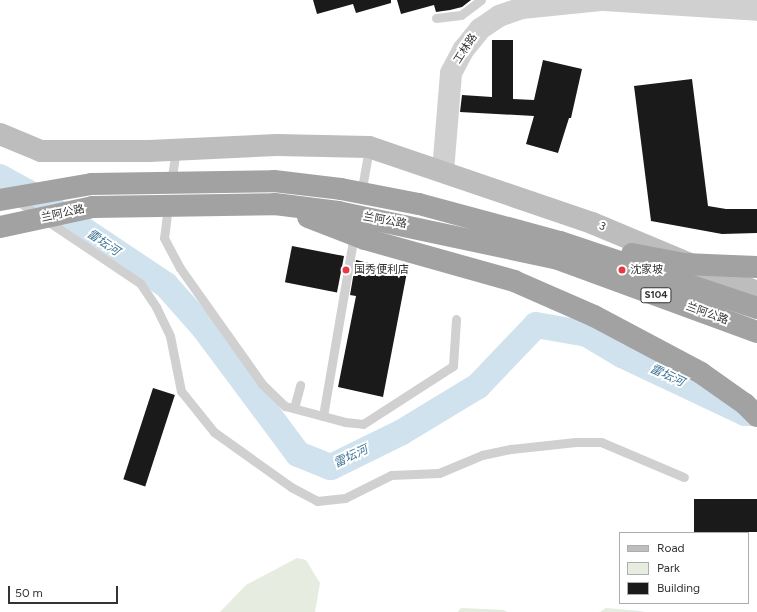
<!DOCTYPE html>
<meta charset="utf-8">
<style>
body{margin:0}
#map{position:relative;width:757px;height:612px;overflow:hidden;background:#fff;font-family:Figtree,"Noto Sans SC",sans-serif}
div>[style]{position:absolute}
.green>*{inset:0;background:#e6ecdf}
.river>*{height:26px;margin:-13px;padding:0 13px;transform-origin:13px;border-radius:13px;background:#cfe2ee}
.building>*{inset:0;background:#1a1a1a;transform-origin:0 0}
.service>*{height:9px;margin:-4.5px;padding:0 4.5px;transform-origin:4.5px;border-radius:4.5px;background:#d0d0d0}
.tertiary>*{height:22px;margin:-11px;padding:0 11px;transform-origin:11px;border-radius:11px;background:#d0d0d0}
.secondary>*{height:22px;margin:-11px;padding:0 11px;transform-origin:11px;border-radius:11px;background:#bdbdbd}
.trunk>*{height:22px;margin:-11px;padding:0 11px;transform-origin:11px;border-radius:11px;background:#a2a2a2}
.dots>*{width:11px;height:11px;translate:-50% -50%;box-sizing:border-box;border:2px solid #fff;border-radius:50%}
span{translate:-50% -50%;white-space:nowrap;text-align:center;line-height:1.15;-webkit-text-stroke:4px #fff;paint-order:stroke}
.shield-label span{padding:1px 3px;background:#fff;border:1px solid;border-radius:3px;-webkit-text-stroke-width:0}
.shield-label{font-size:10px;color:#333;font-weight:700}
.street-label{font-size:11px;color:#333}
.poi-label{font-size:11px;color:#333}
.left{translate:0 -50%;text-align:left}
.water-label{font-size:12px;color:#3f7597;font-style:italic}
.legend{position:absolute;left:619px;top:532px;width:130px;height:72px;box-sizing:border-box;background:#fff;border:1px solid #adadad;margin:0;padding:5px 7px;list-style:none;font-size:12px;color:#333}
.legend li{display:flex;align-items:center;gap:8px;height:20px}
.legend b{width:20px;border:1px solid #adadad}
.scale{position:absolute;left:8px;top:586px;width:110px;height:18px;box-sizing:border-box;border:2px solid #333;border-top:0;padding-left:5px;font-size:12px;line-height:14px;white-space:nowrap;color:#333;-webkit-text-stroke:3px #fff;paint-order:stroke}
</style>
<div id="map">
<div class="green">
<i style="clip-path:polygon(297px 558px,306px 560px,320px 583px,315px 612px,220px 612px,246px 585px)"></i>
<i style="clip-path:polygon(461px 608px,504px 610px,507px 612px,458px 612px)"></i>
<i style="clip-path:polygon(606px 608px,640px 611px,645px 612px,600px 612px)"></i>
</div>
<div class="river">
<i style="left:0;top:177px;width:31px;rotate:29deg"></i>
<i style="left:27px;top:192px;width:167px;rotate:33.8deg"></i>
<i style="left:166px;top:285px;width:57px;rotate:48.5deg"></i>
<i style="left:204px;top:328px;width:157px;rotate:53.3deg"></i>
<i style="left:298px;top:454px;width:35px;rotate:22deg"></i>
<i style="left:331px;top:467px;width:79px;rotate:-26.2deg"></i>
<i style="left:402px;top:432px;width:89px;rotate:-31.2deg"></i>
<i style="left:478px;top:386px;width:84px;rotate:-46.4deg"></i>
<i style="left:536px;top:325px;width:52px;rotate:10deg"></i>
<i style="left:587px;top:334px;width:41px;rotate:31deg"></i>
<i style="left:622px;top:355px;width:136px;rotate:25.2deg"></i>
<i style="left:745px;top:413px;width:12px"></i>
</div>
<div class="building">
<i style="clip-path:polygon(313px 0,391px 0,391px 3px,356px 13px,353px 4px,317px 14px)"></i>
<i style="clip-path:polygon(397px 0,471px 0,462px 7px,450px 10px,436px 12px,434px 5px,401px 14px)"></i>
<i style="clip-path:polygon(492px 40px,513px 40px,513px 99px,534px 100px,543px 60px,582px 69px,571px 118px,569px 118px,558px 153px,526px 144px,534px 116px,460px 112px,462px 95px,492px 97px)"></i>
<i style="clip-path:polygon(692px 79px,708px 206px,726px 209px,757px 209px,757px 233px,722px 234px,651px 221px,634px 86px)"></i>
<i style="left:292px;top:246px;width:53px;height:37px;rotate:11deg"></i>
<i style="clip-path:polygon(356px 260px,407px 272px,383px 397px,338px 387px,356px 296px,350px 295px)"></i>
<i style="left:153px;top:388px;width:23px;height:96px;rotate:18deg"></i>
<i style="left:757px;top:499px;width:33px;height:63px;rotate:90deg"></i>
</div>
<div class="service">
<i style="left:436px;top:18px;width:25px;rotate:-7deg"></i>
<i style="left:461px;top:15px;width:25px;rotate:-37deg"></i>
<i style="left:171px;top:184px;width:35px;rotate:-82deg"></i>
<i style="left:361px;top:194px;width:47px;rotate:-80.1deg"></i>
<i style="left:16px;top:200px;width:149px;rotate:33.8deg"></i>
<i style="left:140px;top:283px;width:29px;rotate:56deg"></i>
<i style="left:156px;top:307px;width:32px;rotate:64deg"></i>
<i style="left:170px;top:336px;width:56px;rotate:78.7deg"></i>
<i style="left:181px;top:391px;width:53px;rotate:51.2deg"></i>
<i style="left:214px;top:432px;width:95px;rotate:35.5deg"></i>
<i style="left:291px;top:487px;width:30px;rotate:28deg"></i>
<i style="left:317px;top:501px;width:28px;rotate:-6deg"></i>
<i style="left:345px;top:498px;width:51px;rotate:-26.6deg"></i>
<i style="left:391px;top:475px;width:48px;rotate:-2.4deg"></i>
<i style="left:439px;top:473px;width:47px;rotate:-22.7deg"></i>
<i style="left:482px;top:455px;width:30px;rotate:-12deg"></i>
<i style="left:511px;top:449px;width:65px;rotate:-6.1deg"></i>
<i style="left:576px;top:442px;width:25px"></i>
<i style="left:601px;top:442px;width:90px;rotate:22.9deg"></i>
<i style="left:168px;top:206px;width:32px;rotate:97deg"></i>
<i style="left:164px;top:238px;width:34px;rotate:62deg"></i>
<i style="left:180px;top:268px;width:142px;rotate:54.7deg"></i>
<i style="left:262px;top:384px;width:32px;rotate:44deg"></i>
<i style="left:285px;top:406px;width:62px;rotate:14.9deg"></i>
<i style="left:345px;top:422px;width:18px;rotate:6deg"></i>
<i style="left:363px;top:424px;width:107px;rotate:-32.8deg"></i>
<i style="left:453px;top:366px;width:47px;rotate:-86.3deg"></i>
<i style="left:294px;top:408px;width:24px;rotate:-75deg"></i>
<i style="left:323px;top:416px;width:185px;rotate:-80.3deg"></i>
</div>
<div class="tertiary">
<i style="left:604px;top:0;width:153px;rotate:3.7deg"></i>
<i style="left:443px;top:171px;width:98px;rotate:-85.3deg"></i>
<i style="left:451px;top:73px;width:27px;rotate:-62deg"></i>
<i style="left:464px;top:49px;width:26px;rotate:-51deg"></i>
<i style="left:480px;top:29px;width:23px;rotate:-34deg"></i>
<i style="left:499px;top:16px;width:24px;rotate:-19deg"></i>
<i style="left:522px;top:8px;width:79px;rotate:-5.8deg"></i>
</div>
<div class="secondary">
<i style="left:0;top:134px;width:44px;rotate:22.5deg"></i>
<i style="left:41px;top:151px;width:108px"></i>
<i style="left:149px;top:151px;width:128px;rotate:-2.7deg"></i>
<i style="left:277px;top:145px;width:92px;rotate:1.2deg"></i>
<i style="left:369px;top:147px;width:236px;rotate:18.8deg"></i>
<i style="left:592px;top:223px;width:179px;rotate:22.7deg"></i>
</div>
<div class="trunk">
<i style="left:0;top:200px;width:93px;rotate:-9.9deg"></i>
<i style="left:92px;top:184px;width:182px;rotate:-0.9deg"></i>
<i style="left:274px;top:181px;width:67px;rotate:6.8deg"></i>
<i style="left:341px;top:189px;width:79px;rotate:10.9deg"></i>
<i style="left:419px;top:204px;width:146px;rotate:15.1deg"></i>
<i style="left:560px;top:242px;width:208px;rotate:18.5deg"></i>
<i style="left:308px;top:217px;width:61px;rotate:21.1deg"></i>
<i style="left:365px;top:239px;width:155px;rotate:15.7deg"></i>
<i style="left:514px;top:281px;width:87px;rotate:23.6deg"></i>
<i style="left:594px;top:316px;width:121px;rotate:28deg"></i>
<i style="left:701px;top:373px;width:54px;rotate:35.2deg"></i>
<i style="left:745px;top:404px;width:17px;rotate:45deg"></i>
<i style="left:0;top:227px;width:95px;rotate:-12.1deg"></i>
<i style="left:93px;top:207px;width:182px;rotate:-0.9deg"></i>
<i style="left:275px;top:204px;width:64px;rotate:7.2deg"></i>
<i style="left:338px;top:212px;width:222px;rotate:12deg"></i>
<i style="left:555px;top:258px;width:215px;rotate:20.1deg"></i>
<i style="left:632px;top:254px;width:53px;rotate:10.9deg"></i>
<i style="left:684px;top:264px;width:73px;rotate:2.4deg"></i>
</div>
<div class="dots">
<i style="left:346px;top:270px;background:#e63946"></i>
<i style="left:622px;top:270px;background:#e63946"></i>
</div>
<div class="shield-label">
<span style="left:656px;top:295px">S104</span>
</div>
<div class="street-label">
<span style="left:466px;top:49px;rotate:-57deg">工林路</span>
<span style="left:63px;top:214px;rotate:-12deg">兰阿公路</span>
<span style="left:385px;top:221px;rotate:10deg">兰阿公路</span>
<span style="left:602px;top:227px;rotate:23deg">3</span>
<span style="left:707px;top:314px;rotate:20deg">兰阿公路</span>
</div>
<div class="poi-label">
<span class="left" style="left:354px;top:270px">国秀便利店</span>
<span class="left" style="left:630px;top:270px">沈家坡</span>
</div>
<div class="water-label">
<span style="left:103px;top:243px;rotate:34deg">雷坛河</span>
<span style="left:667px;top:376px;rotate:25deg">雷坛河</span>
<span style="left:351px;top:457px;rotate:-25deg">雷坛河</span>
</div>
<ul class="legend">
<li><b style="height:5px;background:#bdbdbd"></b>Road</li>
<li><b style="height:11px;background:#e6ecdf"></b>Park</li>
<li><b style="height:11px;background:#1a1a1a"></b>Building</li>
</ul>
<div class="scale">50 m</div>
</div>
